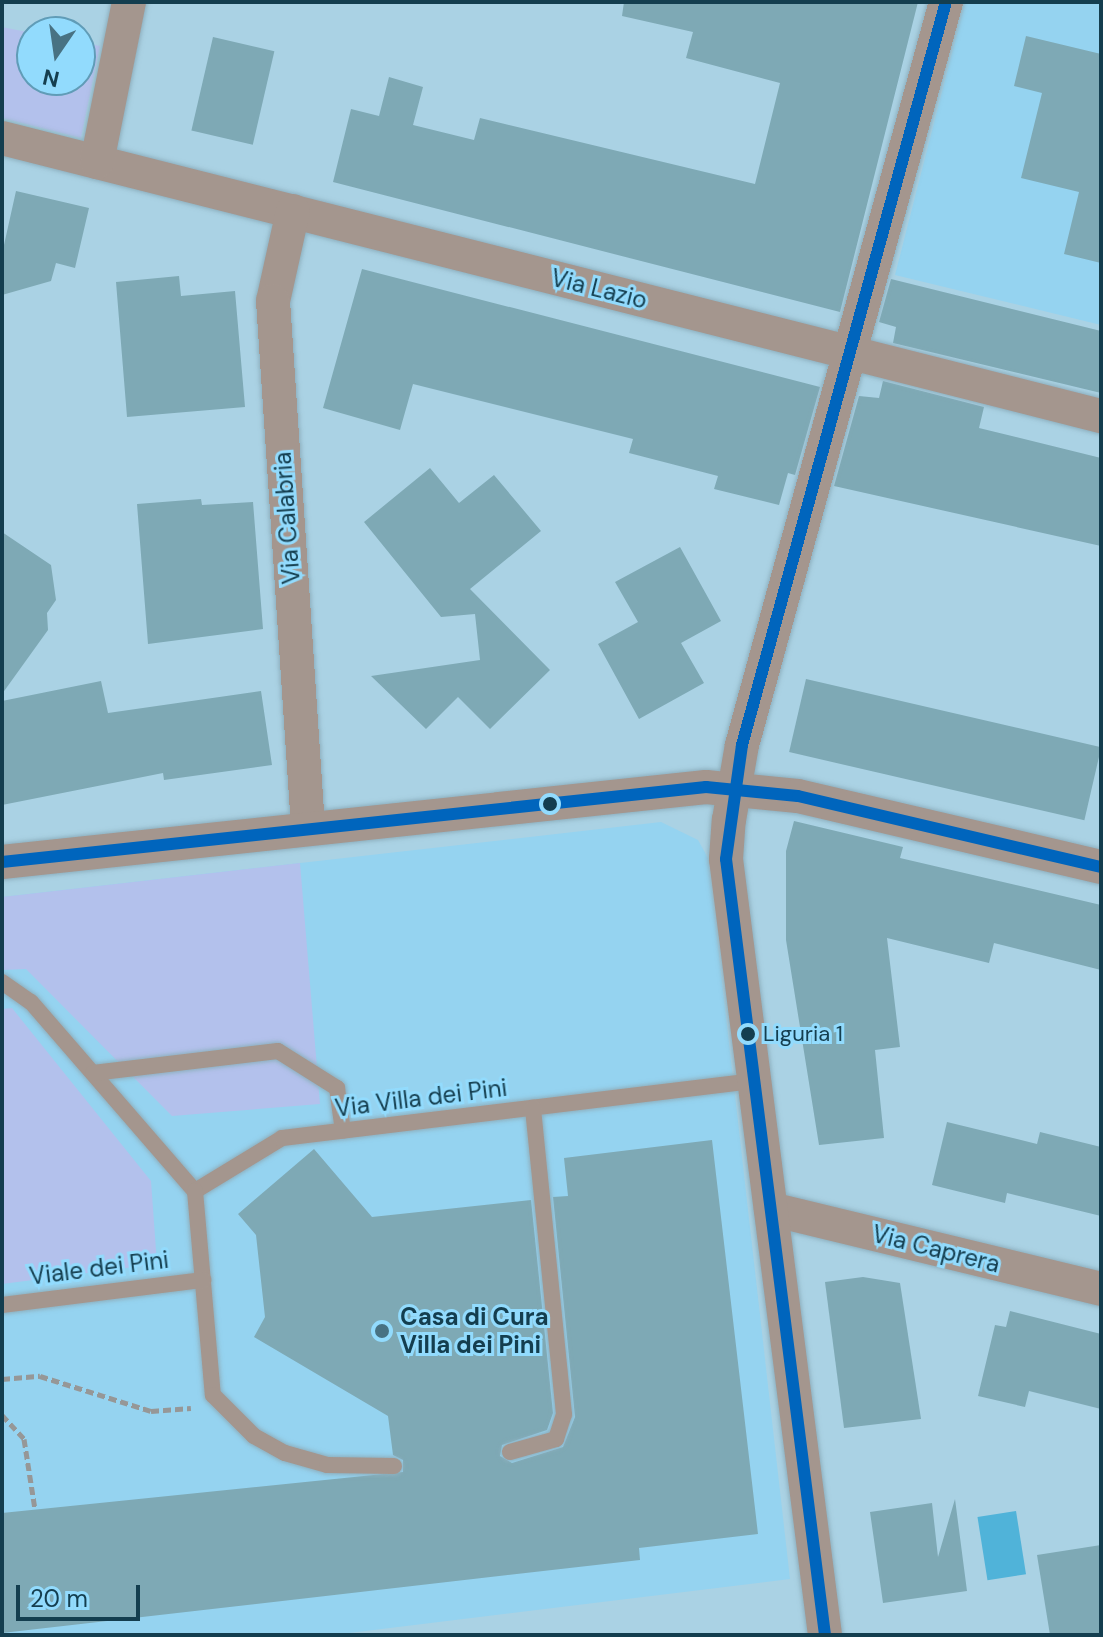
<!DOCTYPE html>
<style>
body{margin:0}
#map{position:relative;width:1103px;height:1637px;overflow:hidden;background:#aad2e4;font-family:"DM Sans",sans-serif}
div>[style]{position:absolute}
.built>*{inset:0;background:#95d3f0}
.green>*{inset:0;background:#b3c1ec}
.water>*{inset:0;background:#50b3d9;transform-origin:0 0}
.building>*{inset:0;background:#7ea9b5;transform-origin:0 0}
.path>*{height:5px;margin-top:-2.5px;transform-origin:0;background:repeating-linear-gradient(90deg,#969797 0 8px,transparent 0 12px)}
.roads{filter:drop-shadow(0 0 2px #8eb0bf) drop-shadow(0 0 2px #8eb0bf)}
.lane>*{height:16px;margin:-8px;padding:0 8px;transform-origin:8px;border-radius:8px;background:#a4968e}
.street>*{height:34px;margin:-17px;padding:0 17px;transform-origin:17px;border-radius:17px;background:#a4968e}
.bus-1>*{height:12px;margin:-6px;padding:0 6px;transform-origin:6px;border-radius:6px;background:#0065bd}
.dots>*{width:22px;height:22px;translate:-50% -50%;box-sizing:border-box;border:4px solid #92dbfd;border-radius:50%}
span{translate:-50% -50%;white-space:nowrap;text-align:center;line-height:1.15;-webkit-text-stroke:6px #92dbfd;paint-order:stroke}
.bus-label{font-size:22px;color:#143e4f}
.left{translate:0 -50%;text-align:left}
.street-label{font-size:24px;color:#143e4f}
.poi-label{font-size:24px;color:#143e4f;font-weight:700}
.frame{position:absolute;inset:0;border:4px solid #143e4f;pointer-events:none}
.north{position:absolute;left:16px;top:16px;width:80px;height:80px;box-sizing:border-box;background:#92dbfd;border:2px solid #609cb7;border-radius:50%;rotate:193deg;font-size:22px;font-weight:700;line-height:32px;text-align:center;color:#143e4f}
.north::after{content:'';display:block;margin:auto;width:28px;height:36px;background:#487283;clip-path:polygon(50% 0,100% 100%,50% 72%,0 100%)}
.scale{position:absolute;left:16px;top:1585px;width:124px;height:36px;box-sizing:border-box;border:4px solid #143e4f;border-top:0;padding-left:10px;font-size:24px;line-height:28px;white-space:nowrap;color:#143e4f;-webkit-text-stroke:6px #92dbfd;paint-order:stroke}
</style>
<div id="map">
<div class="built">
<i style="clip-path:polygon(965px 2px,1101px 2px,1101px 325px,895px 275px)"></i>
<i style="clip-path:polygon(661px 822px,698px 840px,708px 858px,790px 1579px,333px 1635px,2px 1635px,2px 897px)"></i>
</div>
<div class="green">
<i style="clip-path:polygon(2px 27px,32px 33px,32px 80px,80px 80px,80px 42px,100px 46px,81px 138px,2px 118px)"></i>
<i style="clip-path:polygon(300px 863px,320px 1104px,172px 1116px,26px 969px,2px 970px,2px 897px)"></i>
<i style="clip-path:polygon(12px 1008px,151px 1181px,157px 1264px,2px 1284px,2px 1009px)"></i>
</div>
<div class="water">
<i style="left:1016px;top:1511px;width:64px;height:39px;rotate:81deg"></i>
</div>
<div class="building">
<i style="clip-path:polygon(624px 2px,918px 2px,840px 312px,333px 182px,351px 109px,379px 116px,389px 77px,423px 87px,413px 125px,474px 140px,480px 118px,755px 184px,780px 83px,686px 58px,693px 32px,622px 16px)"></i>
<i style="clip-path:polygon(1026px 36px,1101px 54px,1101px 263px,1064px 254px,1079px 192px,1021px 178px,1042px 93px,1014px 86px)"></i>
<i style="left:213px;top:37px;width:63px;height:96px;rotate:13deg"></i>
<i style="clip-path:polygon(16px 191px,89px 208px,75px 268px,56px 263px,51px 281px,2px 295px,2px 254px)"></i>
<i style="clip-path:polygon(362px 269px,820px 387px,795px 475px,788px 473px,779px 505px,714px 489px,718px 476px,629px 453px,633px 439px,413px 384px,400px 430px,323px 408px)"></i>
<i style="clip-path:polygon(179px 276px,181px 296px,235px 291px,245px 407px,127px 417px,116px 282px)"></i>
<i style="clip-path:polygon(891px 279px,1101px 331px,1101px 393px,893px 343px,896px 327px,879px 322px)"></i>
<i style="clip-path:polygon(883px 381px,984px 407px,979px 428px,1101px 458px,1101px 546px,834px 486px,859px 396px,879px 398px)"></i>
<i style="clip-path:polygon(430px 468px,459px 503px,494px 475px,541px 531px,470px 589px,550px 670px,490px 729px,458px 697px,426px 729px,371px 676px,480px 660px,475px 614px,441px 617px,364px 522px)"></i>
<i style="clip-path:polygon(201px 499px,202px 505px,253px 502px,263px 629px,148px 644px,137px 504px)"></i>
<i style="clip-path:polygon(2px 532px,51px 565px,56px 600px,47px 613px,48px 630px,2px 694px)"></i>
<i style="clip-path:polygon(680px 547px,721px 621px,681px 643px,704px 683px,639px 719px,598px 644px,638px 622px,615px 582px)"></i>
<i style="left:806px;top:679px;width:303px;height:75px;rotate:13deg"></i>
<i style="clip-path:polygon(101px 681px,108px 713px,261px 691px,272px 765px,164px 780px,163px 773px,2px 805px,2px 701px)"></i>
<i style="clip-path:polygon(794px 821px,903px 847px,900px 858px,1101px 905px,1101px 970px,994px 943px,989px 963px,887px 938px,900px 1047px,875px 1050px,884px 1138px,819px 1145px,786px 940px,786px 851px)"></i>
<i style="clip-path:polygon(947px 1122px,1037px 1144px,1040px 1132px,1101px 1147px,1101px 1216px,1007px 1193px,1005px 1203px,932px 1185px)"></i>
<i style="clip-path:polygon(712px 1140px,758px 1534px,639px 1548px,640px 1560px,2px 1633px,2px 1513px,403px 1472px,403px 1460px,393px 1455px,388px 1416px,254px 1337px,265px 1317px,256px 1235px,238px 1214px,314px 1149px,372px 1217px,531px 1200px,553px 1413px,547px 1430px,502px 1445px,500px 1456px,512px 1463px,563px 1447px,575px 1417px,553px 1197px,568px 1196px,564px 1158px)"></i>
<i style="clip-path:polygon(863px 1277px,900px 1283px,921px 1419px,844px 1428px,825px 1282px)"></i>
<i style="clip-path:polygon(1010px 1311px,1101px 1334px,1101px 1409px,1029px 1391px,1025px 1407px,978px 1396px,995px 1325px,1006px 1327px)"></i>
<i style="clip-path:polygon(955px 1499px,967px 1591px,883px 1603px,870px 1512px,932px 1503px,938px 1557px)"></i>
<i style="clip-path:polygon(1101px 1545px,1101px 1635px,1050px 1635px,1037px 1555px)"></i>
</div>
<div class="path">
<i style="left:2px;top:1379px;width:38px;rotate:-5deg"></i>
<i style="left:40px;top:1376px;width:116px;rotate:17.5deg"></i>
<i style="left:151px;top:1411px;width:40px;rotate:-4.3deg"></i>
<i style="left:2px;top:1415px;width:33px;rotate:47deg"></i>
<i style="left:24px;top:1439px;width:71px;rotate:81.1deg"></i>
</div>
<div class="roads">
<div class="lane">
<i style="left:2px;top:982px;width:35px;rotate:35deg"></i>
<i style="left:31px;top:1002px;width:250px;rotate:49.1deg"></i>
<i style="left:93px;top:1073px;width:186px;rotate:-6.8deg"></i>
<i style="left:278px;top:1051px;width:70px;rotate:32.1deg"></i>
<i style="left:337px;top:1088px;width:43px;rotate:82.1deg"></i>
<i style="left:195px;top:1191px;width:102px;rotate:-31.3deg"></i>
<i style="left:282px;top:1138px;width:476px;rotate:-6.9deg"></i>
<i style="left:195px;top:1191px;width:205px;rotate:85deg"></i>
<i style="left:213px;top:1395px;width:58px;rotate:45deg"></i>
<i style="left:254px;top:1436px;width:35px;rotate:29deg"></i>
<i style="left:285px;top:1453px;width:44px;rotate:15.9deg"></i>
<i style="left:327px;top:1465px;width:67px;rotate:0.9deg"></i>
<i style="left:2px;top:1305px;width:203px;rotate:-7.1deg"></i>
<i style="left:510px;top:1452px;width:48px;rotate:-15.8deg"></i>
<i style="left:556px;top:1439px;width:26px;rotate:-72deg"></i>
<i style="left:564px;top:1414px;width:308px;rotate:-95.8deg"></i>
</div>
<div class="street">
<i style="left:2px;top:138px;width:1134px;rotate:14.2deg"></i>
<i style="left:97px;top:162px;width:163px;rotate:-78.7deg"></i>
<i style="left:293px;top:211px;width:92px;rotate:102.5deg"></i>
<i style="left:273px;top:301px;width:527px;rotate:86.19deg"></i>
<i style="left:2px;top:862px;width:708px;rotate:-6.08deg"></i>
<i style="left:706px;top:787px;width:92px;rotate:5.6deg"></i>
<i style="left:798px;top:796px;width:311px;rotate:13.2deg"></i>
<i style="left:771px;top:1209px;width:340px;rotate:13.6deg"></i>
<i style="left:825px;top:1635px;width:782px;rotate:-97.27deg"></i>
<i style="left:726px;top:859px;width:39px;rotate:-86deg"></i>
<i style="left:729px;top:820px;width:76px;rotate:-80.2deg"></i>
<i style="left:742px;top:745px;width:770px;rotate:-74.65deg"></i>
</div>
</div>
<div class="bus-1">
<i style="left:2px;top:862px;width:708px;rotate:-6.08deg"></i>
<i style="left:706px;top:787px;width:92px;rotate:5.6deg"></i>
<i style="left:798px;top:796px;width:311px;rotate:13.2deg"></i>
<i style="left:825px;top:1635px;width:782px;rotate:-97.27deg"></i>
<i style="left:726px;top:859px;width:115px;rotate:-82deg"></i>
<i style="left:742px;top:745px;width:770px;rotate:-74.65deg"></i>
</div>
<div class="dots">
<i style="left:550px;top:804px;background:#143e4f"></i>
<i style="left:748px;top:1034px;background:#143e4f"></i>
<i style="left:382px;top:1331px;background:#487283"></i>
</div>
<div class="bus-label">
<span class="left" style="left:763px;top:1034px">Liguria 1</span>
</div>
<div class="street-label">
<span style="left:599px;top:289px;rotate:14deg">Via Lazio</span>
<span style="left:287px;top:518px;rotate:-94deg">Via Calabria</span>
<span style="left:421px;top:1098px;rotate:-7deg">Via Villa dei Pini</span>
<span style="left:936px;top:1249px;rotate:14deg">Via Caprera</span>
<span style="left:99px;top:1268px;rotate:-7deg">Viale dei Pini</span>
</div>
<div class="poi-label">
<span class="left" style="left:400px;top:1331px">Casa di Cura<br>Villa dei Pini</span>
</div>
<div class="frame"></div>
<div class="north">N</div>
<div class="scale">20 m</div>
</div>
